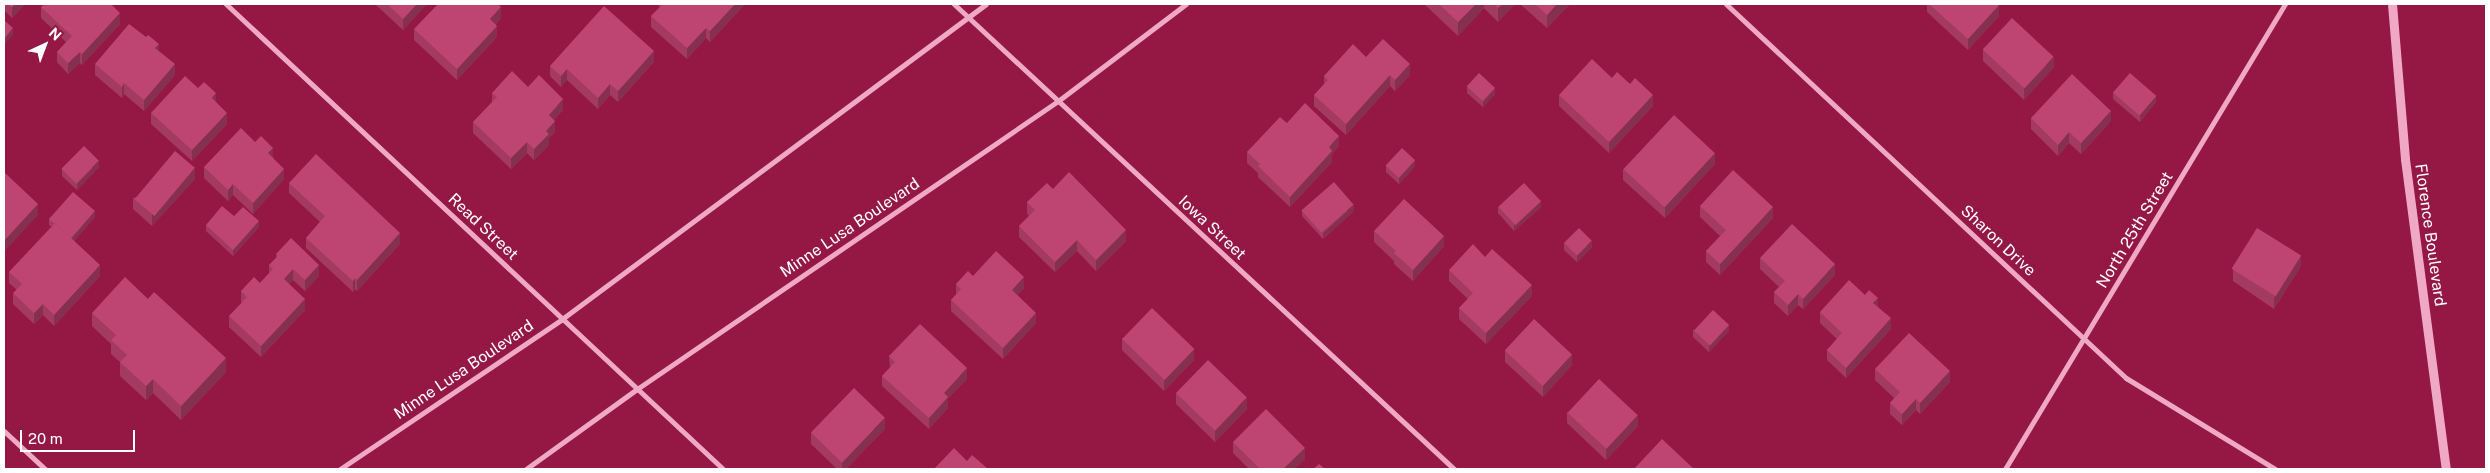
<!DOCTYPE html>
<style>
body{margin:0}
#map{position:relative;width:2490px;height:473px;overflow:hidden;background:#951844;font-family:"Public Sans",sans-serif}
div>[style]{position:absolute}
.minor>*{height:5px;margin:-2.5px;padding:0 2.5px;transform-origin:2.5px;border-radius:2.5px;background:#f0a9c4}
.tertiary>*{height:9px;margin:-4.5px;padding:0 4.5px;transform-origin:4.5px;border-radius:4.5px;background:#f0a9c4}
.wall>*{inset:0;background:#a33b61}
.shaded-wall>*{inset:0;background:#85304f}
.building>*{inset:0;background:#be4571;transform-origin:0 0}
span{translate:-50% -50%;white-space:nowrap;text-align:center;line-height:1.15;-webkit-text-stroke:4px #951844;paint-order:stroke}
.street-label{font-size:16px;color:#fff}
.frame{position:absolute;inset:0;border:5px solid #fff;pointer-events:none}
.north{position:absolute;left:20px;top:20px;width:50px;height:50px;-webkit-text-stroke:4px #951844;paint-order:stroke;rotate:43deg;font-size:14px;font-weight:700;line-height:20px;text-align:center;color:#fff}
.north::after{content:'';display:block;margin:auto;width:18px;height:22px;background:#fff;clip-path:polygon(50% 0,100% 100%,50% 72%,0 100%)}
.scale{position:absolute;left:20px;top:430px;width:115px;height:22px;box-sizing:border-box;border:2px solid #fff;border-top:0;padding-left:6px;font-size:15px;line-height:18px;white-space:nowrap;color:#fff;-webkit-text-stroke:4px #951844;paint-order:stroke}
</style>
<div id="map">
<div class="minor">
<i style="left:226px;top:4px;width:681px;rotate:43.09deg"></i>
<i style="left:954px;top:4px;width:683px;rotate:42.92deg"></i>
<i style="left:1726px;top:4px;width:548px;rotate:43.08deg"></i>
<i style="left:2126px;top:378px;width:175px;rotate:31.4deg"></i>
<i style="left:4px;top:431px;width:56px;rotate:42.8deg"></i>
<i style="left:340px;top:469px;width:268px;rotate:-34deg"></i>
<i style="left:562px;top:319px;width:528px;rotate:-36.61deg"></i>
<i style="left:526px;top:469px;width:137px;rotate:-35.8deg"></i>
<i style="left:637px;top:389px;width:510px;rotate:-34.38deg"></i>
<i style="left:1058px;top:101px;width:161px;rotate:-37.2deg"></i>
<i style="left:2005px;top:469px;width:543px;rotate:-58.95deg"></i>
</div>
<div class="tertiary">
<i style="left:2392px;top:4px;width:156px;rotate:85.2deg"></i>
<i style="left:2405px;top:159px;width:313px;rotate:82.5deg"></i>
</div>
<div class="wall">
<i style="clip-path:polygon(4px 4px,25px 4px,12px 18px,4px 10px)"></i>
<i style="clip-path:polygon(375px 4px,427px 4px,403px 30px)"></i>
<i style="clip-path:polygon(657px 4px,745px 4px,710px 42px,706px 38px,687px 59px,651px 27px,651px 16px,660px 7px)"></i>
<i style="clip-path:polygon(1424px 4px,1515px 4px,1498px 22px,1484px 8px,1458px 36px)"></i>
<i style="clip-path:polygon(1520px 4px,1570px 4px,1547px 28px)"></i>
<i style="clip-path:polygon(1927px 4px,1998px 4px,1999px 16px,1968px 50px,1927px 12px)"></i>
<i style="clip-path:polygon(41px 7px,120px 24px,82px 65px,80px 63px,68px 74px,57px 62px,57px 52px,66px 42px,41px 18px)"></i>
<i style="clip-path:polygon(501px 18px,496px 24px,497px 37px,457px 80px,414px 40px,414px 29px)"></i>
<i style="clip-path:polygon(1983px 50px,2054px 67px,2024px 100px,1983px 61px)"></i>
<i style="clip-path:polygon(159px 52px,175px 75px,144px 111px,124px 94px,122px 98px,95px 75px,95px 64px)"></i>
<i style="clip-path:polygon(1366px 57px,1410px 75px,1395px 91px,1390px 86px,1346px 135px,1314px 106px,1314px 95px,1324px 84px,1324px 76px)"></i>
<i style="clip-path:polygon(654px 62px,618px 102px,610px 95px,598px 109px,567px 80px,561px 87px,550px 76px,550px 66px)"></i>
<i style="clip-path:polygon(1612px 78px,1630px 84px,1653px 106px,1609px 153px,1559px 106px,1559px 95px)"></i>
<i style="clip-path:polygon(528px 87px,563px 110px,554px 120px,555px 132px,549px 138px,549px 145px,534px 160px,527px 153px,511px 169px,473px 133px,473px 122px,492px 102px,492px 93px)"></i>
<i style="clip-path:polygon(1467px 87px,1495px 94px,1483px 107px,1467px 93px)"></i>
<i style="clip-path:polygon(198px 88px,216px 102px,227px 124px,192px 161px,151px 124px,151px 113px)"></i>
<i style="clip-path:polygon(2113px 93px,2156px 102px,2140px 122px,2113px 99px)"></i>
<i style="clip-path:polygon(2031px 118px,2111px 121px,2081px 154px,2069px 143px,2058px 156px,2031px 129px)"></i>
<i style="clip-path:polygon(1287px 123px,1339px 146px,1332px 154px,1332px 162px,1290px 207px,1258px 177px,1258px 173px,1247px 163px,1247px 152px)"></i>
<i style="clip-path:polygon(255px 142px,273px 157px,284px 179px,253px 214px,233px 195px,228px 201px,204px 178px,204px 167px)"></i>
<i style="clip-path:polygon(1715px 164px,1665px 218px,1623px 180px,1623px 169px)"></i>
<i style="clip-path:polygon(1386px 166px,1415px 166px,1399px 184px,1386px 172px)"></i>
<i style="clip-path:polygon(99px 167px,77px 190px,62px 176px,62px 169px)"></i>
<i style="clip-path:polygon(195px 179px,152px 226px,133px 209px,133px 198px)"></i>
<i style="clip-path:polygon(289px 183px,400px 244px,357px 291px,355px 289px,353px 292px,306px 248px,306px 238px,320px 222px,289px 193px)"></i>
<i style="clip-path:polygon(1053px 189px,1126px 241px,1096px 271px,1077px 251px,1055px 272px,1019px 237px,1019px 226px,1029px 216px,1027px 213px,1027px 202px)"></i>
<i style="clip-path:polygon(1700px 206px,1773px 218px,1720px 275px,1706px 262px,1706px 251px,1720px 236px,1700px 217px)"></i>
<i style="clip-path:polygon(1498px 207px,1541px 207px,1514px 231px,1498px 213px)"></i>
<i style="clip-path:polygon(1302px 210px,1354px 211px,1323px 239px,1302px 216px)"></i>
<i style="clip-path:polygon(234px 216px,259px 227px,233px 256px,206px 231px,206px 225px)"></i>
<i style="clip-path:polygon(95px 217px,74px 241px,100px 276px,54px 326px,43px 315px,34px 324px,13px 304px,13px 293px,17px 290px,9px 283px,9px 272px,52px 227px,49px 225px,49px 219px)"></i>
<i style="clip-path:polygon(1374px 231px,1444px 246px,1413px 281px,1394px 264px,1394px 261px,1374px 242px)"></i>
<i style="clip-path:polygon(1564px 243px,1592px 247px,1577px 262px,1564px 250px)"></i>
<i style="clip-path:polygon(276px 254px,319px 276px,305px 291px,293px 280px,289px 284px,305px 310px,261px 357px,229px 327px,229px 316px,242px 303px,241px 302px,241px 291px,260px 283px,269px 273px,269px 265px,276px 258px)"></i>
<i style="clip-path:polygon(1485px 257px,1532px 296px,1486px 344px,1459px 319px,1459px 308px,1468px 299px,1449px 281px,1449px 270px)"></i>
<i style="clip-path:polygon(1760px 258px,1835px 275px,1803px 309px,1798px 305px,1788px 316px,1774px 303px,1774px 292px,1779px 287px,1760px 269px)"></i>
<i style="clip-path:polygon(2301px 266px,2274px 309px,2233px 281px,2233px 270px)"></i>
<i style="clip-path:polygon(973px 276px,1024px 288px,1017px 295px,1036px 323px,1003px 359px,951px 311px,951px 300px,956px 295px,956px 284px)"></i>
<i style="clip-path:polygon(1878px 307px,1891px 329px,1846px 378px,1827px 360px,1827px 350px,1837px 339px,1820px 323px,1820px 312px)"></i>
<i style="clip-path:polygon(92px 313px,226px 372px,181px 420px,153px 393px,146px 400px,120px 376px,120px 362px,111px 354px,111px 344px,92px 326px)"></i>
<i style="clip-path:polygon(1693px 330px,1729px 331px,1709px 352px,1693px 337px)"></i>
<i style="clip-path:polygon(1122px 339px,1194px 360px,1164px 391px,1122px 350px)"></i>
<i style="clip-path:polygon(1505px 351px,1572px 365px,1543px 397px,1505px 362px)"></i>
<i style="clip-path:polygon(889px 356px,967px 379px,948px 398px,948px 408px,929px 429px,882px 386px,882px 376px,890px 368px)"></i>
<i style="clip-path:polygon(1875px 369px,1950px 382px,1920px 414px,1916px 410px,1902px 425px,1890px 414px,1890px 403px,1894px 398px,1875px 380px)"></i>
<i style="clip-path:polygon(1176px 393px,1247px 409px,1215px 442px,1176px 404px)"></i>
<i style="clip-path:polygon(1567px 412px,1638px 426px,1606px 460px,1567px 423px)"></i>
<i style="clip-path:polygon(885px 429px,846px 469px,837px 469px,811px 444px,811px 433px)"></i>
<i style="clip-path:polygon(1233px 442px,1305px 459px,1294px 469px,1249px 469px,1233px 453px)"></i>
</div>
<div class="shaded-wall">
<i style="clip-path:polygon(15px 4px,25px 4px,12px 18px,12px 7px)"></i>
<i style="clip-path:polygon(417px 4px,427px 4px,403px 30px,403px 19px)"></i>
<i style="clip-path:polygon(735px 4px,745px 4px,710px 42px,710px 31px)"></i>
<i style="clip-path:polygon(1476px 4px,1484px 4px,1484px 8px,1458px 36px,1458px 22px)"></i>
<i style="clip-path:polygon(1502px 4px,1515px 4px,1498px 22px,1498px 8px)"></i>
<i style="clip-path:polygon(1557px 4px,1570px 4px,1547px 28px,1547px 15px)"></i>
<i style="clip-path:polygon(1999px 5px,1999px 16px,1968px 50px,1968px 39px)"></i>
<i style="clip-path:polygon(501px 7px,501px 18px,490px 30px,490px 19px)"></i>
<i style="clip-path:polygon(120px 13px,120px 24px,82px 65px,82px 54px)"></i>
<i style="clip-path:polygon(497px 26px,497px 37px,457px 80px,457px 69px)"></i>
<i style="clip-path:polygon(13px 28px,13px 35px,4px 45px,4px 39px)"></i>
<i style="clip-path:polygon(706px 28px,706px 38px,687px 59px,687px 48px)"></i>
<i style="clip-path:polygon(159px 44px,159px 55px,155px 48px)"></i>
<i style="clip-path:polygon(654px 51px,654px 62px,618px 102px,618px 91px)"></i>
<i style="clip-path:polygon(80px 52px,80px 63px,68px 74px,68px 63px)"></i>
<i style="clip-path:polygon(2054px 57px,2054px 67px,2024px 100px,2024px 89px)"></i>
<i style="clip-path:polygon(175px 64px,175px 75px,144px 111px,144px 100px)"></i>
<i style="clip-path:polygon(1410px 64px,1410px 75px,1395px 91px,1395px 80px)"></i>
<i style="clip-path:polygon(567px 69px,567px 80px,561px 87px,561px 76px)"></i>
<i style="clip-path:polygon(1390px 75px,1390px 86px,1346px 135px,1346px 124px)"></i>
<i style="clip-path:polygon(124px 83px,124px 94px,122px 98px,122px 87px)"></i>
<i style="clip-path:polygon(610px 84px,610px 95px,598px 109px,598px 98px)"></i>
<i style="clip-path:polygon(1495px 88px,1495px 94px,1483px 107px,1483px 101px)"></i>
<i style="clip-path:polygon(216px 93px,216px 104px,212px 98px)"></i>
<i style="clip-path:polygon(1653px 95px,1653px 106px,1609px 153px,1609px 142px)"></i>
<i style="clip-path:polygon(2156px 96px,2156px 102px,2140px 122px,2140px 115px)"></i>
<i style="clip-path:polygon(563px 99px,563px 110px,549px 126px,549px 115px)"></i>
<i style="clip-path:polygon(2111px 111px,2111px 121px,2081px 154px,2081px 143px)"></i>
<i style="clip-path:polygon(227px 113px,227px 124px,192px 161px,192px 150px)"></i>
<i style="clip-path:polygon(555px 121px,555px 132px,549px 138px,549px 145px,534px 160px,534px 149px,546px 131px)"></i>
<i style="clip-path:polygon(2069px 132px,2069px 143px,2058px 156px,2058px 145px)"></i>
<i style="clip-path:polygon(1339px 136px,1339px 146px,1332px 154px,1332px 162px,1290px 207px,1290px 197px,1329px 147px)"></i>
<i style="clip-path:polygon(527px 142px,527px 153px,511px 169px,511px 158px)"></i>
<i style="clip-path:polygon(273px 148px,273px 158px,268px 153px)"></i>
<i style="clip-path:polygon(1715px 153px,1715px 164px,1665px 218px,1665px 207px)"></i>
<i style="clip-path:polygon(1415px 160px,1415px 166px,1399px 184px,1399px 178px)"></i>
<i style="clip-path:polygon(99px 161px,99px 167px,77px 190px,77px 184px)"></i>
<i style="clip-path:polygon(195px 168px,195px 179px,152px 226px,152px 215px)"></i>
<i style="clip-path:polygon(284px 169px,284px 179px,253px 214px,253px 203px)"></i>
<i style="clip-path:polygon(233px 184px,233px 195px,228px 201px,228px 190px)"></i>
<i style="clip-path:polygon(1541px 201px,1541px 207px,1514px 231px,1514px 225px)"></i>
<i style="clip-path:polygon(38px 204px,38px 215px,4px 252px,4px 241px)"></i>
<i style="clip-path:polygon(1354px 205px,1354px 211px,1323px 239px,1323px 233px)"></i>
<i style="clip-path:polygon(1773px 207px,1773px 218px,1720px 275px,1720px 264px)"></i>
<i style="clip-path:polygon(95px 211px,95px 217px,71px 245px,71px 239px)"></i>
<i style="clip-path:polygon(259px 221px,259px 227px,233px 256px,233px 250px)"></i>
<i style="clip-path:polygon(1126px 230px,1126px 241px,1096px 271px,1096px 260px)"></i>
<i style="clip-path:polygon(400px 233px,400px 244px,357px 291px,357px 280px)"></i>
<i style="clip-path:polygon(1444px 236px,1444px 246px,1413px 281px,1413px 270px)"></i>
<i style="clip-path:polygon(1077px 240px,1077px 251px,1055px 272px,1055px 262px)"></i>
<i style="clip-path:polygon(1592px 241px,1592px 247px,1577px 262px,1577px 256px)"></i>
<i style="clip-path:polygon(2301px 255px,2301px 266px,2274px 309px,2274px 298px)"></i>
<i style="clip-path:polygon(1835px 264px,1835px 275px,1803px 309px,1803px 299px)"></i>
<i style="clip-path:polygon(100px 265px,100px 276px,54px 326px,54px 315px)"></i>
<i style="clip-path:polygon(319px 265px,319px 276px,305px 291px,305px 280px)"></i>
<i style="clip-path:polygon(293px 269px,293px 280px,284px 290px,284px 279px)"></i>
<i style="clip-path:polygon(1024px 277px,1024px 288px,1012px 301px,1012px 290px)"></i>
<i style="clip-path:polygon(355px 278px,355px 289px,353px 292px,353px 281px)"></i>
<i style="clip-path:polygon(1532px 285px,1532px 296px,1486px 344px,1486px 333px)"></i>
<i style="clip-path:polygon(1798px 294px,1798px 305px,1788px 316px,1788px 305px)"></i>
<i style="clip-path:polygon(1878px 298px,1878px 309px,1873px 303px)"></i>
<i style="clip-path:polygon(305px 299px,305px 310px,261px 357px,261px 346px)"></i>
<i style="clip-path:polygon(43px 304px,43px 315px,34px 324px,34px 313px)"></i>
<i style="clip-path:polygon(1036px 313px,1036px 323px,1003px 359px,1003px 348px)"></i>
<i style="clip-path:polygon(1891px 318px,1891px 329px,1846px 378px,1846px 368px)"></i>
<i style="clip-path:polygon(1729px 325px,1729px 331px,1709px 352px,1709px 346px)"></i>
<i style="clip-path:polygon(1194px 349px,1194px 360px,1164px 391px,1164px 380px)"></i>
<i style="clip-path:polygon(1572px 354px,1572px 365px,1543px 397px,1543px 386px)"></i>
<i style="clip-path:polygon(226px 358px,226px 372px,181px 420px,181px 406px)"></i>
<i style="clip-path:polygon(967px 368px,967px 379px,948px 398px,948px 408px,929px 429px,929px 418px,944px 393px)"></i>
<i style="clip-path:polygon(1950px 371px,1950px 382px,1920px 414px,1920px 403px)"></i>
<i style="clip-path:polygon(153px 379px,153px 393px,146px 400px,146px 386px)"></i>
<i style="clip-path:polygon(1247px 398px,1247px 409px,1215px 442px,1215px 431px)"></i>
<i style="clip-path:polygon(1916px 399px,1916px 410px,1902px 425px,1902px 414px)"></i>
<i style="clip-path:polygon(1638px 415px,1638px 426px,1606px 460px,1606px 449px)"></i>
<i style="clip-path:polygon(885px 418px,885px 429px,846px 469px,842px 469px,842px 463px)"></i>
<i style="clip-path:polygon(1305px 448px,1305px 459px,1294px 469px,1283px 469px)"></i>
</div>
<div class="building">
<i style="clip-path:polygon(8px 4px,15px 4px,12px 7px)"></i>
<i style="clip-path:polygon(45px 4px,111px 4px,120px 13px,82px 54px,80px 52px,68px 63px,57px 52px,72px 36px,41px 7px)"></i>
<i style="clip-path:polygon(387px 4px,417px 4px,403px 19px)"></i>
<i style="clip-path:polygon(438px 4px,498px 4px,501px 7px,490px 19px,497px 26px,457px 69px,414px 29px)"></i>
<i style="clip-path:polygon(663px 4px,735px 4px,710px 31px,706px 28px,687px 48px,651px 16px)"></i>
<i style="clip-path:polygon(1439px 4px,1476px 4px,1458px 22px)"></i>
<i style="clip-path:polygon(1494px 4px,1502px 4px,1498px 8px)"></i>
<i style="clip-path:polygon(1535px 4px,1557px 4px,1547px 15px)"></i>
<i style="clip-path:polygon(1929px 4px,1998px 4px,1999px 5px,1968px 39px)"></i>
<i style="clip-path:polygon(604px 6px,654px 51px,618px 91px,610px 84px,598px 98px,567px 69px,561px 76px,550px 66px)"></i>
<i style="left:2012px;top:18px;width:57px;height:43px;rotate:43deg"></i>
<i style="clip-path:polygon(4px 20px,13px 28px,4px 39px)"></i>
<i style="clip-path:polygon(129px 24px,146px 37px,148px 35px,159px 44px,155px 48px,175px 64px,144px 100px,124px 83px,122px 87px,95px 64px)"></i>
<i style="clip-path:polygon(1383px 39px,1410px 64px,1395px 80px,1390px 75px,1346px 124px,1314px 95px,1328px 80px,1324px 76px,1353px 44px,1366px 57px)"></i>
<i style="clip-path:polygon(1592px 59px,1612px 78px,1617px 72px,1630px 84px,1635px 78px,1653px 95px,1609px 142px,1559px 95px)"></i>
<i style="clip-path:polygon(512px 71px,528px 87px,539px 75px,563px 99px,549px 115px,555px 121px,546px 131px,549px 134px,534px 149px,527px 142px,511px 158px,473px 122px,497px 97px,492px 93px)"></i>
<i style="left:1479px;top:73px;width:22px;height:18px;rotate:43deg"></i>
<i style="left:2130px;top:73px;width:35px;height:26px;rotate:41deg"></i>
<i style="clip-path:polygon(2072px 74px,2111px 111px,2081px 143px,2069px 132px,2058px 145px,2031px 118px)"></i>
<i style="clip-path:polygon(185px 76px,198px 88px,204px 82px,216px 93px,212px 98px,227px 113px,192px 150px,151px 113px)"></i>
<i style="clip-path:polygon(1305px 103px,1339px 136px,1329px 147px,1332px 151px,1290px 197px,1258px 166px,1260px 164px,1247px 152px,1280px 117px,1287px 123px)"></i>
<i style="left:1674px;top:115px;width:56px;height:74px;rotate:43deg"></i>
<i style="clip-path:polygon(241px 128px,255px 142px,261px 136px,273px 148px,268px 153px,284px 169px,253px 203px,233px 184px,228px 190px,204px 167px)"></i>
<i style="left:84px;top:146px;width:21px;height:32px;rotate:45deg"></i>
<i style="left:1402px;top:148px;width:18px;height:24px;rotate:43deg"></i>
<i style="left:175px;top:151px;width:26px;height:63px;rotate:40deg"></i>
<i style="clip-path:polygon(316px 154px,400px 233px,357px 280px,355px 278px,353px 281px,306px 238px,325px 216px,289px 183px)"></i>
<i style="clip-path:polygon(1733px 170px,1773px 207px,1720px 264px,1706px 251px,1726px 230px,1700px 206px)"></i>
<i style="clip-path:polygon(4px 172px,38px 204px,4px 241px)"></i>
<i style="clip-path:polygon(1069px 172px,1126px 230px,1096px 260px,1077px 240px,1055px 262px,1019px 226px,1035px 210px,1027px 202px,1047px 183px,1053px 189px)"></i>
<i style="left:1334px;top:182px;width:30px;height:43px;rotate:49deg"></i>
<i style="left:1524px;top:183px;width:25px;height:35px;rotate:47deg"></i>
<i style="clip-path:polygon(73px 192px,95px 211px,71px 238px,55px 223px,55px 224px,49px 219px)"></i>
<i style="clip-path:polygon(1404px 199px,1444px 236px,1413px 270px,1394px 253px,1396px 251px,1374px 231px)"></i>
<i style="clip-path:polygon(222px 206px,234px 216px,243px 207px,259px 221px,233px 250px,206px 225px)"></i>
<i style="clip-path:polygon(55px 223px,100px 265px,54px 315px,43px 304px,34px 313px,13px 293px,22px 284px,9px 272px)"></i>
<i style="clip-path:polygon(1792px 224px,1835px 264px,1803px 299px,1798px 294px,1788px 305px,1774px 292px,1785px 281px,1760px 258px)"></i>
<i style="left:1579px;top:228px;width:18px;height:21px;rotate:45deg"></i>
<i style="left:2257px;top:228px;width:52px;height:48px;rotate:32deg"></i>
<i style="clip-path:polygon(291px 238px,319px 265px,305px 280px,293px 269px,284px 279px,305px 299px,261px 346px,229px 316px,247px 297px,241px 291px,254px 277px,260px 283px,273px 269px,269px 265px,278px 256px,276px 254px)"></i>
<i style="clip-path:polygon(1473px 244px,1485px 257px,1492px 249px,1532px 285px,1486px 333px,1459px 308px,1473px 293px,1449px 270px)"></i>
<i style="clip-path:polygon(996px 251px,1024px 277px,1012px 290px,1036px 313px,1003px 348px,951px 300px,961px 289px,956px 284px,968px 271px,973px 276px)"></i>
<i style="clip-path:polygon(125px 277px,148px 299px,154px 292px,226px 358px,181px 406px,153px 379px,146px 386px,120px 362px,127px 355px,111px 340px,116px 335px,92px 313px)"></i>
<i style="clip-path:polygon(1849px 280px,1865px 295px,1869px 290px,1878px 298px,1873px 303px,1891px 318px,1846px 368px,1827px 350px,1842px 333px,1820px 312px)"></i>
<i style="left:1152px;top:308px;width:59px;height:43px;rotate:44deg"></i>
<i style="left:1713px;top:310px;width:22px;height:28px;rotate:43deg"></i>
<i style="left:1534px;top:319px;width:52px;height:43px;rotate:43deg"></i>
<i style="clip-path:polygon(920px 324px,967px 368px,944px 393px,948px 397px,929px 418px,882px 376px,895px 362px,889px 356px)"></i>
<i style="clip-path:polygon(1909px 333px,1950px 371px,1920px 403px,1916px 399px,1902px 414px,1890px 403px,1900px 392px,1875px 369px)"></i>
<i style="left:1208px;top:360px;width:54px;height:46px;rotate:44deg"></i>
<i style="left:1599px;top:379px;width:53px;height:46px;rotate:43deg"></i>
<i style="left:854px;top:388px;width:43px;height:62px;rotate:44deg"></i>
<i style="clip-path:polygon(1266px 409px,1305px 448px,1283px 469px,1260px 469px,1233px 442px)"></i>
<i style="clip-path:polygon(1662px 439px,1694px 469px,1634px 469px)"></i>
<i style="clip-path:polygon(954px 448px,967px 461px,972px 455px,988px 469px,934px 469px)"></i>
<i style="clip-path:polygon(1319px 464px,1325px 469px,1313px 469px)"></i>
</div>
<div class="street-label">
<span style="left:483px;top:227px;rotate:43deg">Read Street</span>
<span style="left:850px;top:228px;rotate:-34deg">Minne Lusa Boulevard</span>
<span style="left:1212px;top:228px;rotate:43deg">Iowa Street</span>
<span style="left:2135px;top:230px;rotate:-59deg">North 25th Street</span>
<span style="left:2430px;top:235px;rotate:82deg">Florence Boulevard</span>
<span style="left:1998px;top:241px;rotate:43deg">Sharon Drive</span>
<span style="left:464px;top:370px;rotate:-34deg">Minne Lusa Boulevard</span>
</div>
<div class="frame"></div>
<div class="north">N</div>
<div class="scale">20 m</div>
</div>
